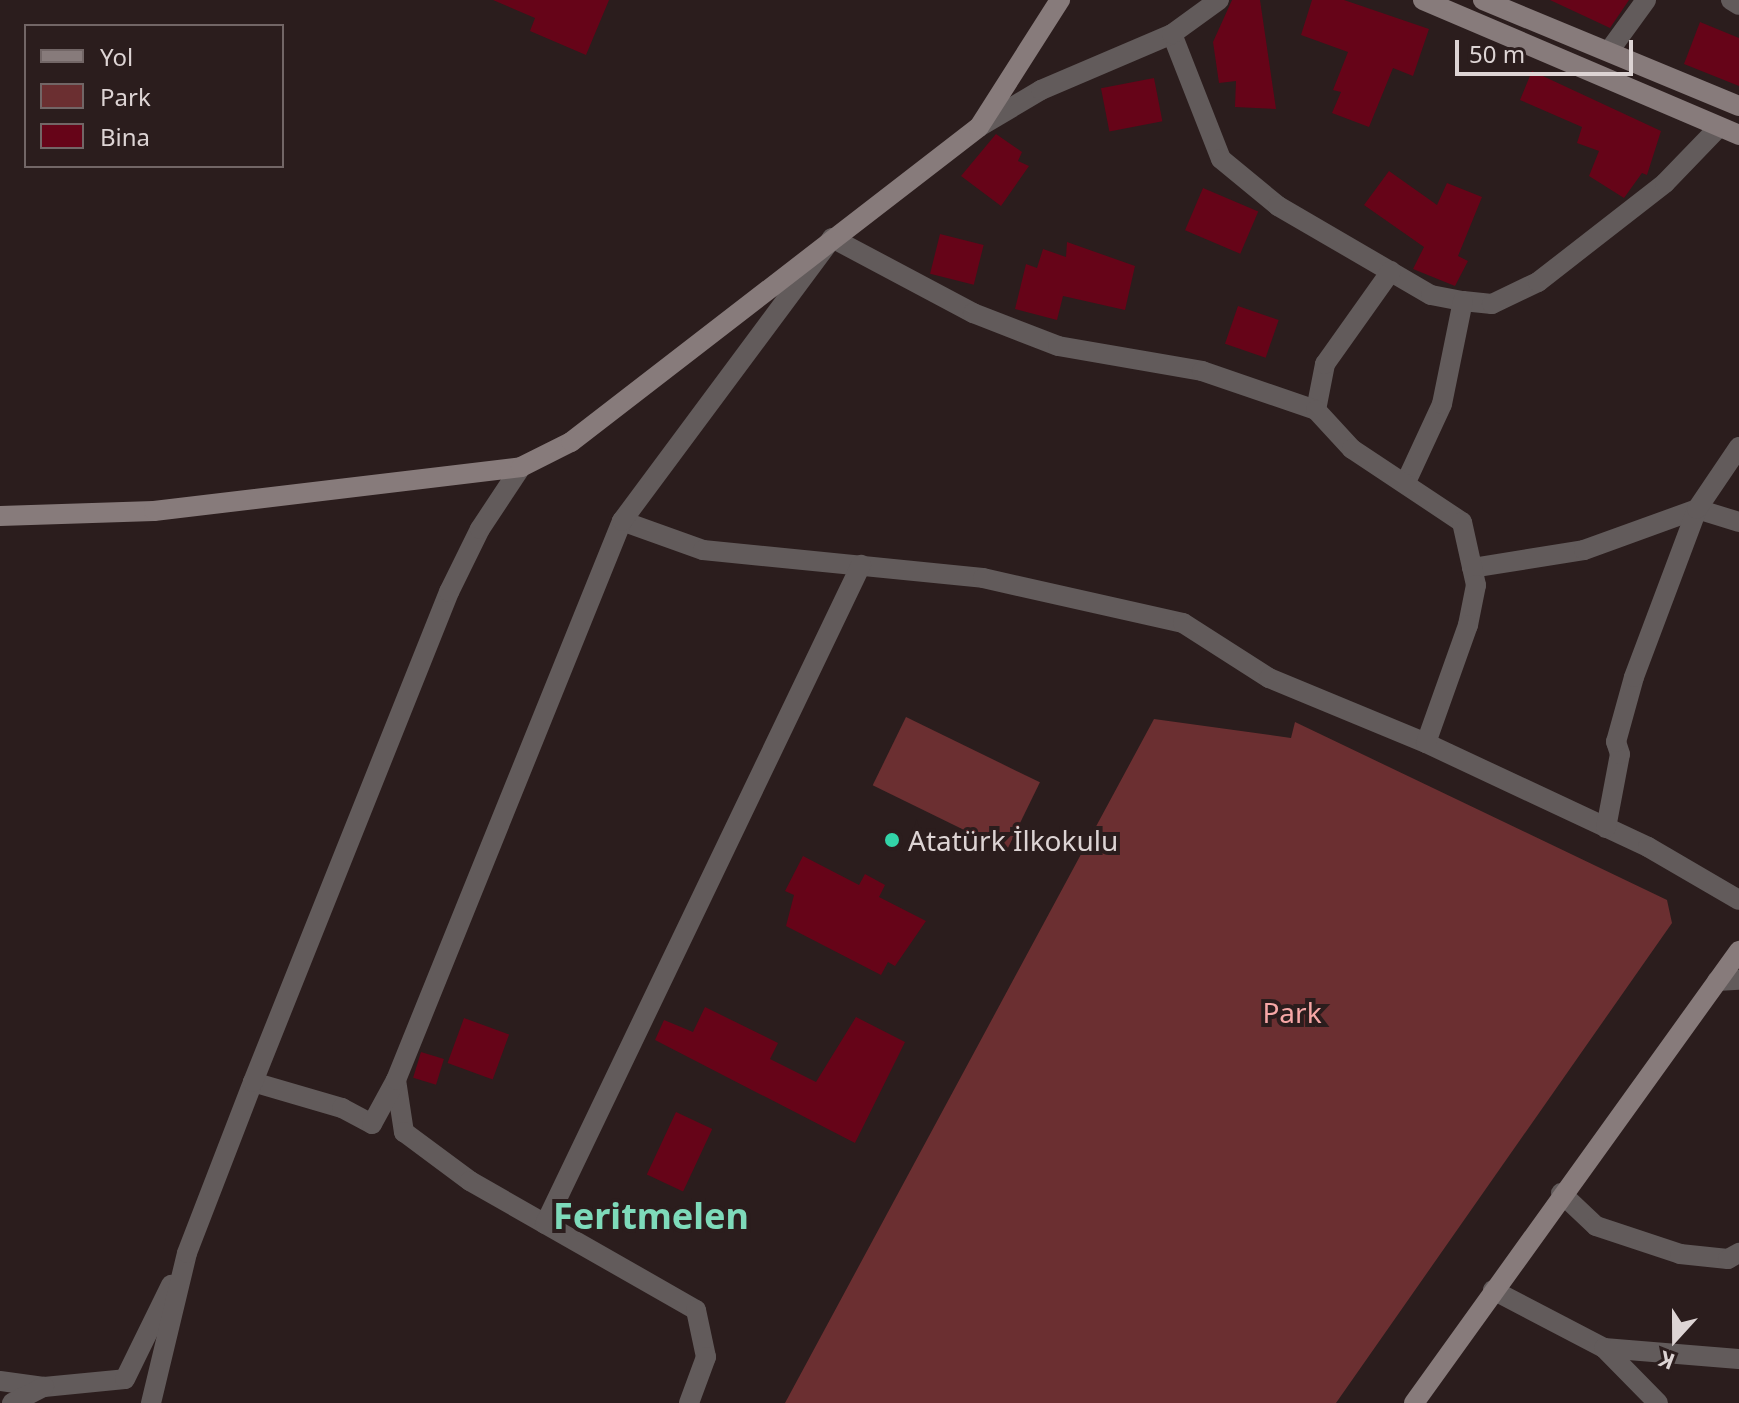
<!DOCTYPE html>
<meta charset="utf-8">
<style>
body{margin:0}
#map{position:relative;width:1739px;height:1403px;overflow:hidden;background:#2b1d1d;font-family:"Noto Sans",sans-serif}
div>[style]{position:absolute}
.green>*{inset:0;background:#6b2f31;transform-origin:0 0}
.building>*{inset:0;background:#660418;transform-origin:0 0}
.street>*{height:20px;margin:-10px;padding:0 10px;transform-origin:10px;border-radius:10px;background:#625b5b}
.secondary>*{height:20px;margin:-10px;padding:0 10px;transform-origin:10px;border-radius:10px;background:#877b7b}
.dots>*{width:22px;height:22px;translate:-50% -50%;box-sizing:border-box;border:4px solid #2b1d1d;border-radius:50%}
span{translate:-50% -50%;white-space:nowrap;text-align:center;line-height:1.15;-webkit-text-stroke:8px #2b1d1d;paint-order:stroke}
.poi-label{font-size:28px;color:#ddd4d4}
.left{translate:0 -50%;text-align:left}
.park-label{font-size:28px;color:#f6a7a6}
.district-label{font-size:36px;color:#7edaba;font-weight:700}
.legend{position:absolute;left:24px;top:24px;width:260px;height:144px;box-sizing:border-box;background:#2b1d1d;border:2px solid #726666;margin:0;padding:10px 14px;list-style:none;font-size:24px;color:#ddd4d4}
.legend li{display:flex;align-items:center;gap:16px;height:40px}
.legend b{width:40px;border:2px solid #726666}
.north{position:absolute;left:1635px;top:1299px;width:80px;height:80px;-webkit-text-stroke:6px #2b1d1d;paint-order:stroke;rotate:201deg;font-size:22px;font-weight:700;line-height:32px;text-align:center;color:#ddd4d4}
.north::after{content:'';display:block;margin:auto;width:28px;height:36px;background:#ddd4d4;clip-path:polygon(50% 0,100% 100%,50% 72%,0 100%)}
.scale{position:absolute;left:1455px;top:40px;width:178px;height:36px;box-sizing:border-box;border:4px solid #ddd4d4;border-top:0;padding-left:10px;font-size:24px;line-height:28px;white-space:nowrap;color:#ddd4d4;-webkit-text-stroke:6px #2b1d1d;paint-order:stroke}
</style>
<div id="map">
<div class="green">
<i style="left:906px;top:717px;width:149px;height:76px;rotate:26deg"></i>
<i style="clip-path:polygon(1154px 719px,1291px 738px,1295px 722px,1667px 900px,1672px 923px,1336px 1403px,785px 1403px)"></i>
</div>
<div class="building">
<i style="clip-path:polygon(493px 0,609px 0,586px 55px,530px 31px,535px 18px)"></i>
<i style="clip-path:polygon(1232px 0,1260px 0,1276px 109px,1235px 107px,1236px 81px,1219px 83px,1213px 42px)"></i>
<i style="clip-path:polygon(1312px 0,1344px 0,1429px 29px,1413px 76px,1393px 68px,1369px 127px,1332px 113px,1341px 92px,1333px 90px,1348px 52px,1301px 35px)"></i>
<i style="clip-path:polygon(1550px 0,1629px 0,1610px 28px)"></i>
<i style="clip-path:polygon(1700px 22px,1739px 38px,1739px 86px,1684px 64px)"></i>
<i style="clip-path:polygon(1532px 71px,1661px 131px,1647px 175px,1642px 173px,1624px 198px,1589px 176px,1599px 151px,1577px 143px,1582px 127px,1520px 100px)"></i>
<i style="left:1154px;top:78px;width:44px;height:54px;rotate:79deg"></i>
<i style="clip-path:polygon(996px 134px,1022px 152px,1018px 161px,1029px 166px,1001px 206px,961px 176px)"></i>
<i style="clip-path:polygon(1389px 171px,1437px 205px,1447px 183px,1482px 197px,1458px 256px,1468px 261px,1455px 286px,1413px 269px,1424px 247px,1364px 205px)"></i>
<i style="left:1203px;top:188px;width:60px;height:46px;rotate:23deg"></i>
<i style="left:940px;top:234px;width:45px;height:41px;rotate:14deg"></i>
<i style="clip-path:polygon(1067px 242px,1135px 266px,1125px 310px,1063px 296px,1057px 320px,1015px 309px,1026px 264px,1037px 268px,1043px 249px,1066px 257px)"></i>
<i style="left:1238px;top:306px;width:43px;height:40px;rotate:19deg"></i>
<i style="clip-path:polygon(803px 856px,859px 885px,865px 874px,885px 885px,879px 897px,926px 921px,895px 966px,888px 962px,881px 975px,786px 926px,794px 895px,785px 891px)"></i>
<i style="clip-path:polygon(705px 1007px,778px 1043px,770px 1059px,816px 1082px,856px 1017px,905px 1042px,855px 1143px,655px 1040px,664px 1020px,693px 1032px)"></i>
<i style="left:464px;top:1018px;width:48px;height:48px;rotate:20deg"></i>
<i style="left:421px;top:1052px;width:24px;height:27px;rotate:17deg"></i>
<i style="left:676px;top:1112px;width:40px;height:69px;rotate:25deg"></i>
</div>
<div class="street">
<i style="left:1731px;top:0;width:9px;rotate:32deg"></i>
<i style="left:1172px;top:34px;width:134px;rotate:68.6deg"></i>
<i style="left:1221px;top:159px;width:74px;rotate:39.5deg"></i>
<i style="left:1278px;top:206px;width:177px;rotate:30.2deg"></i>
<i style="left:1431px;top:295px;width:33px;rotate:11deg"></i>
<i style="left:1463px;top:301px;width:29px;rotate:6deg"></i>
<i style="left:1492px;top:304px;width:51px;rotate:-25.6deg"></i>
<i style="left:1538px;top:282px;width:161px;rotate:-37.9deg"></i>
<i style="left:1665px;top:183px;width:78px;rotate:-46deg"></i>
<i style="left:1609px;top:51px;width:63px;rotate:-54deg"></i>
<i style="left:979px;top:127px;width:72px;rotate:-30.8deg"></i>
<i style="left:1041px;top:90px;width:142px;rotate:-23.1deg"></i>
<i style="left:1172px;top:34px;width:58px;rotate:-35.9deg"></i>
<i style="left:1316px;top:410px;width:47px;rotate:-78.9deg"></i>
<i style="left:1325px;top:364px;width:114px;rotate:-54.6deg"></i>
<i style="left:1406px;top:482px;width:86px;rotate:-65.2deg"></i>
<i style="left:1442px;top:404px;width:105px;rotate:-78.5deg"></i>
<i style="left:622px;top:521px;width:86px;rotate:19.7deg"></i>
<i style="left:703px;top:550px;width:281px;rotate:5.7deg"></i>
<i style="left:983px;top:578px;width:205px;rotate:12.7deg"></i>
<i style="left:1183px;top:623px;width:102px;rotate:32.6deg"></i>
<i style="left:1269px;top:678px;width:170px;rotate:22.5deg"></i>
<i style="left:1426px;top:743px;width:245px;rotate:25.1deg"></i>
<i style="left:1648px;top:847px;width:105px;rotate:30.2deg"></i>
<i style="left:1472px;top:568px;width:113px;rotate:-9.1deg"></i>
<i style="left:1584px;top:550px;width:120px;rotate:-19.9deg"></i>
<i style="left:1697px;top:509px;width:44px;rotate:17.2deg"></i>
<i style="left:1606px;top:828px;width:75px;rotate:-79.3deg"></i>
<i style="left:1620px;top:754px;width:13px;rotate:-108deg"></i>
<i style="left:1616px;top:742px;width:67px;rotate:-74.5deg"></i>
<i style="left:1634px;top:677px;width:179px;rotate:-69.4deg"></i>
<i style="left:1697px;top:509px;width:75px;rotate:-55.9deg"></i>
<i style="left:1717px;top:981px;width:22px;rotate:-3deg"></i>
<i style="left:396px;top:1080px;width:53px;rotate:81.3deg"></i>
<i style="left:404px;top:1132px;width:82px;rotate:36.6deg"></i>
<i style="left:470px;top:1181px;width:260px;rotate:29.7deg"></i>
<i style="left:696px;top:1310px;width:48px;rotate:78deg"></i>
<i style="left:706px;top:1357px;width:49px;rotate:110.3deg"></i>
<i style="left:253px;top:1082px;width:93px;rotate:16.3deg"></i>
<i style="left:342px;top:1108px;width:34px;rotate:28deg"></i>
<i style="left:372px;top:1124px;width:50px;rotate:-61.4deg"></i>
<i style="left:396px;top:1080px;width:603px;rotate:-67.99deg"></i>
<i style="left:622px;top:521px;width:352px;rotate:-53.4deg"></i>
<i style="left:832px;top:238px;width:160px;rotate:28deg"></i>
<i style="left:973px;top:313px;width:91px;rotate:21.2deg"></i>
<i style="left:1058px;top:346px;width:146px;rotate:9.8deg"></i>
<i style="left:1202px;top:371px;width:120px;rotate:18.9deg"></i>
<i style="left:1316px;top:410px;width:53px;rotate:47.3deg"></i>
<i style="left:1352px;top:449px;width:132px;rotate:33.6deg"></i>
<i style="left:1462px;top:522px;width:65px;rotate:77.5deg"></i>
<i style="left:1476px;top:585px;width:41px;rotate:101.3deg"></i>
<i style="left:1468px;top:625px;width:125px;rotate:109.6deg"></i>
<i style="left:1561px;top:1193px;width:48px;rotate:43.3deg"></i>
<i style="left:1596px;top:1226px;width:89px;rotate:18.4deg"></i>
<i style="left:1680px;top:1254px;width:48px;rotate:5.9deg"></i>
<i style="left:1728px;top:1259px;width:13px;rotate:-29deg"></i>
<i style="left:545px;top:1224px;width:731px;rotate:-64.38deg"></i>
<i style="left:1493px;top:1290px;width:125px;rotate:27.6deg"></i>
<i style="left:1604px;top:1348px;width:135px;rotate:4.7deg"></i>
<i style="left:1604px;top:1348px;width:77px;rotate:45.5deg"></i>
<i style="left:0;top:1381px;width:44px;rotate:7.8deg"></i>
<i style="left:44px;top:1387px;width:81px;rotate:-5.6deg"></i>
<i style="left:125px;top:1379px;width:105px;rotate:-63.9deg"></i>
<i style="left:12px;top:1403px;width:36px;rotate:-27deg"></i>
<i style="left:151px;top:1403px;width:154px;rotate:-76.5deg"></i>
<i style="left:187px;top:1253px;width:183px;rotate:-68.9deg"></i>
<i style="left:253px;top:1082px;width:528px;rotate:-68.2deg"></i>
<i style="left:449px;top:592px;width:70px;rotate:-63.8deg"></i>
<i style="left:480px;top:529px;width:74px;rotate:-56.5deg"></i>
</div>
<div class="secondary">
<i style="left:1423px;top:0;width:344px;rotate:23.1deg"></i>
<i style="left:1483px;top:0;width:277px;rotate:22.5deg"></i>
<i style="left:0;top:516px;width:154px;rotate:-1.9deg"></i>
<i style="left:154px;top:511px;width:370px;rotate:-6.8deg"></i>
<i style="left:521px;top:467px;width:56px;rotate:-26.6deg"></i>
<i style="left:571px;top:442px;width:515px;rotate:-37.67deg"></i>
<i style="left:979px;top:127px;width:151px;rotate:-57.5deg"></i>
<i style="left:1414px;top:1403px;width:557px;rotate:-54.28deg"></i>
</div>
<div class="dots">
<i style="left:892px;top:840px;background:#32d4a8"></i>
</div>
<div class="poi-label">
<span class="left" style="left:908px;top:840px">Atatürk İlkokulu</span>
</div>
<div class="park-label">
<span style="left:1292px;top:1012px">Park</span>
</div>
<div class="district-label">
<span style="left:651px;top:1216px">Feritmelen</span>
</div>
<ul class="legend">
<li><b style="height:10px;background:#877b7b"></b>Yol</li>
<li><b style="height:22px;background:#6b2f31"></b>Park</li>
<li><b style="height:22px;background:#660418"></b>Bina</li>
</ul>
<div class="north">K</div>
<div class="scale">50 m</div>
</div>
